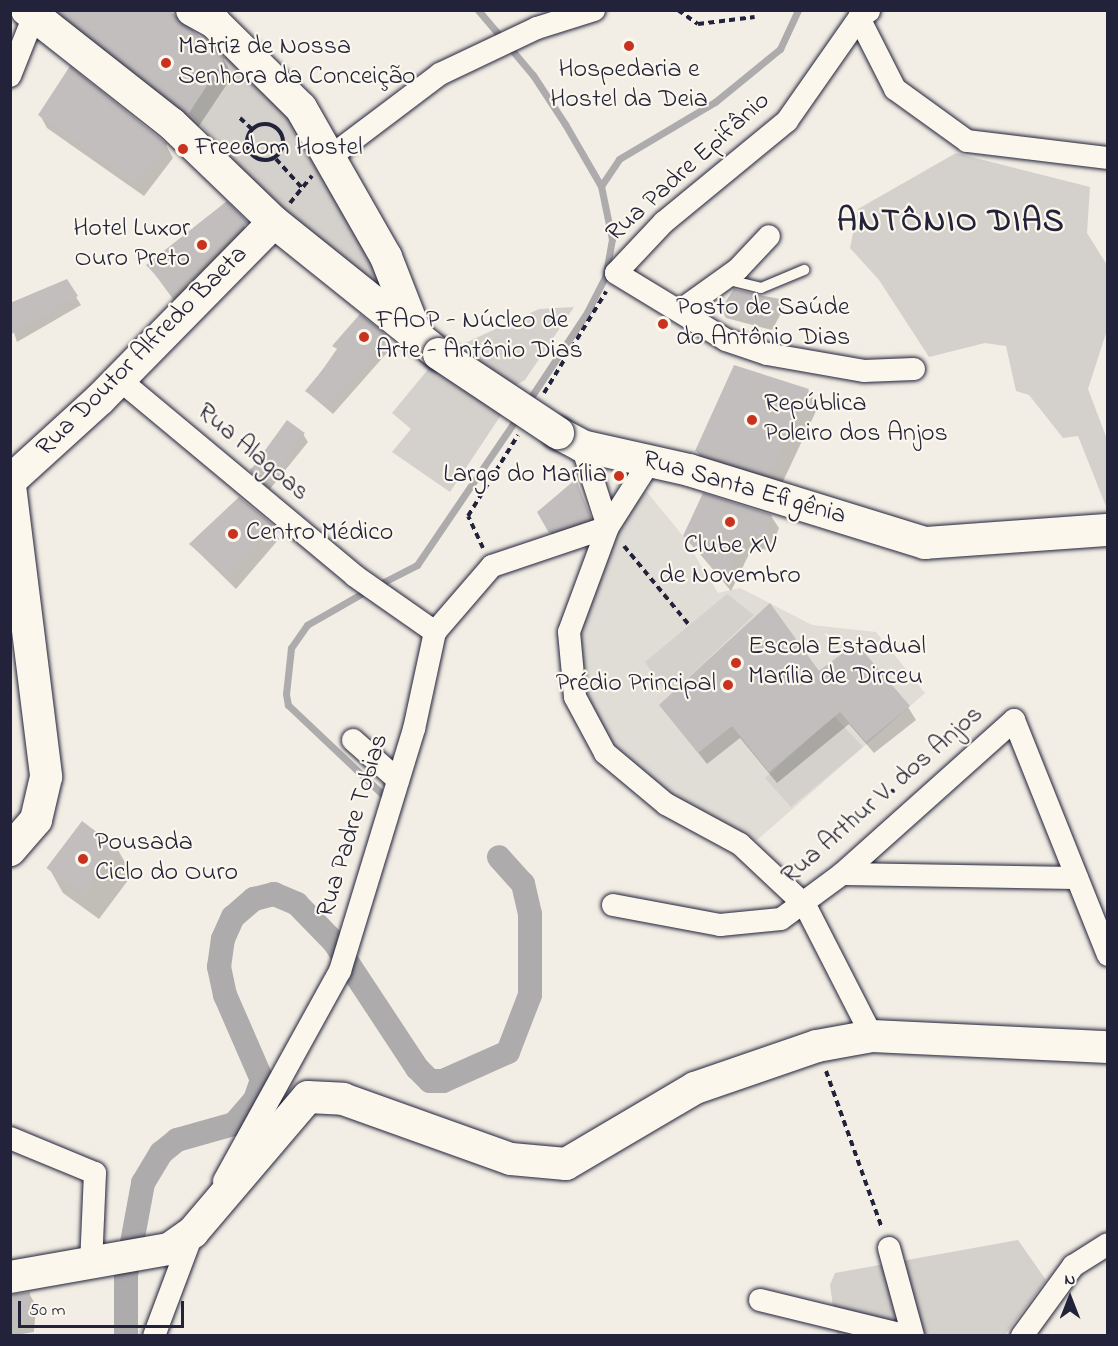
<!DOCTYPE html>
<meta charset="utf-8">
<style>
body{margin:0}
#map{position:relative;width:1118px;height:1346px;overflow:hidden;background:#f2eee5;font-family:"Indie Flower",sans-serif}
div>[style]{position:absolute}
.built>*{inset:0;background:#e0dcd6}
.green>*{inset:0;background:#d4d1cc}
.shadow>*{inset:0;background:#0003}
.stream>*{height:7px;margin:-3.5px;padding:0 3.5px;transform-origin:3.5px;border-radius:3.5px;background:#aeabad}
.canal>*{height:24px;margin:-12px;padding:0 12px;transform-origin:12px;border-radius:12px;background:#aeabad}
.building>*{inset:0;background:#c2bebe;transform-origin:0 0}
.path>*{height:4px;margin-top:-2px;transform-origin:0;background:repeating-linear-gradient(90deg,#22223b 0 6px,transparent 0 10.5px)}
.path>.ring{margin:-2px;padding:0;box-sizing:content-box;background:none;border:4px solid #22223b;border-radius:50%}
.roads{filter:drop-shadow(0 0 2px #22223b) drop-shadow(0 0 2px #22223b)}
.lane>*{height:10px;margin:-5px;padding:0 5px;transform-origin:5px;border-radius:5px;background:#fbf7ec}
.street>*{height:22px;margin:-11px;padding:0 11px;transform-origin:11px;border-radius:11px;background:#fbf7ec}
.secondary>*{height:32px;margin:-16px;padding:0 16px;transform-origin:16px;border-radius:16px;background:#fbf7ec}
.bridges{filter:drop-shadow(0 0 2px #22223b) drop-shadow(0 0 2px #22223b)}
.secondary-bridge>*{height:32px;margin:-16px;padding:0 16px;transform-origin:16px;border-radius:16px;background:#fbf7ec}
.dots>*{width:16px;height:16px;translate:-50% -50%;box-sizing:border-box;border:3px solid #fbf7ec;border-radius:50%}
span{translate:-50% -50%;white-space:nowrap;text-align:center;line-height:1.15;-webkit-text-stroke:4.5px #fbf7ec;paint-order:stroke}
.poi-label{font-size:26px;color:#22223b}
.left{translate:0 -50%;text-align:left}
.right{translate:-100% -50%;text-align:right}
.street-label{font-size:26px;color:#22223b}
.district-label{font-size:32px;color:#22223b;font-weight:700;letter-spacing:1.5px}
.frame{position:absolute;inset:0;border:12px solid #22223b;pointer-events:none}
.north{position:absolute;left:1040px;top:1268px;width:60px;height:60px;-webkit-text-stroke:4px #fbf7ec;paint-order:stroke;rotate:0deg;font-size:16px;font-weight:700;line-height:24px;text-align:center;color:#22223b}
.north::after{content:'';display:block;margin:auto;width:21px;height:27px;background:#22223b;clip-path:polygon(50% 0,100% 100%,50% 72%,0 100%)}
.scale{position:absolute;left:18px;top:1301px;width:166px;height:27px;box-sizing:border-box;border:3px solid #22223b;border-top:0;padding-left:8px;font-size:18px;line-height:21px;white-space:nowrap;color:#22223b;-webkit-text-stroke:4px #fbf7ec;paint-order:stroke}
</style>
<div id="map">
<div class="built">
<i style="clip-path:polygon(647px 492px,683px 536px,718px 593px,740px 588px,812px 625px,876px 632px,925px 693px,757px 840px,729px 838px,605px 753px,575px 697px,569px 632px,630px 493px)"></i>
</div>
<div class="green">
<i style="clip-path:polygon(230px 49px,270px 79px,386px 257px,380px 294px,282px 212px,189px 113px)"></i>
<i style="clip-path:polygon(956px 153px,1090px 187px,1087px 233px,1107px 265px,1108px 327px,1088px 389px,1107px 439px,1107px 509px,1078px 436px,1063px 438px,1029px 395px,1016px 391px,1006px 346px,985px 343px,929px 357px,879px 280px,850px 248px,858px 209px)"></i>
<i style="clip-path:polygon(574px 307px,525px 380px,512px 387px,450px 350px,539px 309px)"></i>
<i style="clip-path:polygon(430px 367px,503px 412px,450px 492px,392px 452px,411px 429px,392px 413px)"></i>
<i style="clip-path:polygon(727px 594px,754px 615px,677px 688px,663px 688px,645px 662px)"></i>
<i style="clip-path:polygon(813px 662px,834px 716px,863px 747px,791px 807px,765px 778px,815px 733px,786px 683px)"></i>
<i style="clip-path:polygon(1018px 1240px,1046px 1280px,1004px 1336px,837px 1335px,830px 1285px,835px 1273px)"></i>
</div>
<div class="shadow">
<i style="clip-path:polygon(49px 10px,165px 10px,223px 59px,233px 75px,197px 129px)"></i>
<i style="clip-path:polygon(40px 115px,166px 145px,173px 158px,144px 196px,47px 128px)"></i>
<i style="clip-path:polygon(226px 203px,261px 248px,187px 318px,148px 265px)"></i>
<i style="clip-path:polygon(66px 281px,81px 305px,17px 342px,10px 320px)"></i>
<i style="clip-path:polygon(779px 300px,784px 308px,772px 330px,726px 318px,722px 310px)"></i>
<i style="clip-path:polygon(360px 316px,393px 346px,333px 414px,307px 392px)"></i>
<i style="clip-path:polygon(735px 367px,808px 390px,818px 407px,778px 492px,706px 468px,697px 451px)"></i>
<i style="clip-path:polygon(303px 434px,308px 442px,270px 489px,254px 477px,250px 469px)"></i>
<i style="clip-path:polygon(576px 482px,594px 527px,555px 540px,538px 513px)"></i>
<i style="clip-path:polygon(771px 516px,779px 528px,770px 550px,752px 548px,731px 591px,685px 536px)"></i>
<i style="clip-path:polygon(272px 526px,279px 539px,236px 589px,191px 545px)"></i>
<i style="clip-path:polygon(819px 673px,908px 707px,916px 720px,874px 753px,849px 724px,777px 783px,740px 738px,707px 764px,661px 705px)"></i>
<i style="clip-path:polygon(82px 824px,118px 850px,132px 875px,99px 919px,63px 893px,49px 868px)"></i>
<i style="clip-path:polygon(29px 1293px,36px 1306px,34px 1332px,10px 1336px,10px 1295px)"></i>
</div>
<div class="stream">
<i style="left:478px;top:10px;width:85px;rotate:49.8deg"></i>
<i style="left:533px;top:75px;width:59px;rotate:56.9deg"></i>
<i style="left:565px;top:124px;width:72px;rotate:59.9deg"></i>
<i style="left:601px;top:186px;width:54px;rotate:78.3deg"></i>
<i style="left:612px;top:239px;width:39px;rotate:100deg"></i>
<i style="left:605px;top:277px;width:38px;rotate:117deg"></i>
<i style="left:588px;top:311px;width:110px;rotate:123.5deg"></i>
<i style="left:601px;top:186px;width:32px;rotate:-56deg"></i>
<i style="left:619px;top:159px;width:112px;rotate:-30.7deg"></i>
<i style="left:715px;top:102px;width:84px;rotate:-39.2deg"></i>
<i style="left:780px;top:49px;width:43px;rotate:-65.2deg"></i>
<i style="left:378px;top:585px;width:44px;rotate:-27.1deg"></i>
<i style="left:417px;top:565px;width:181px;rotate:-55.8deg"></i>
<i style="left:368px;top:590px;width:70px;rotate:150.2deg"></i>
<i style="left:307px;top:625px;width:28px;rotate:125deg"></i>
<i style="left:291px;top:648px;width:46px;rotate:96.2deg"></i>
<i style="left:286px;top:694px;width:11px;rotate:80deg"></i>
<i style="left:288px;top:705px;width:129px;rotate:43.4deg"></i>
</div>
<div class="canal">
<i style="left:126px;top:1336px;width:61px;rotate:-90deg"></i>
<i style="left:126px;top:1275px;width:94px;rotate:-79.5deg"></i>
<i style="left:143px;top:1183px;width:35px;rotate:-59deg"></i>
<i style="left:161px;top:1153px;width:21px;rotate:-39deg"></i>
<i style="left:177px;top:1140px;width:59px;rotate:-15.7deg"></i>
<i style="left:234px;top:1124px;width:32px;rotate:-49deg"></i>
<i style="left:255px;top:1100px;width:21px;rotate:-71deg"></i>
<i style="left:262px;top:1080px;width:93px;rotate:-113.5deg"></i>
<i style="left:225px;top:995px;width:29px;rotate:-102deg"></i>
<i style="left:219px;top:967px;width:28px;rotate:-82deg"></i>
<i style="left:223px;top:939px;width:24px;rotate:-66deg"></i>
<i style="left:233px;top:917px;width:28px;rotate:-41deg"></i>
<i style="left:254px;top:899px;width:21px;rotate:-14deg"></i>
<i style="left:274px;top:894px;width:25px;rotate:23deg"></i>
<i style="left:297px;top:904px;width:53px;rotate:45.8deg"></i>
<i style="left:334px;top:942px;width:151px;rotate:56.6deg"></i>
<i style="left:417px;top:1068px;width:18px;rotate:45deg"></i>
<i style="left:430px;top:1081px;width:13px"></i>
<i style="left:443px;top:1081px;width:71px;rotate:-24deg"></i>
<i style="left:508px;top:1052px;width:61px;rotate:-68.9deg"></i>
<i style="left:530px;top:995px;width:81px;rotate:-90deg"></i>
<i style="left:530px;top:914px;width:31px;rotate:-103deg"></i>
<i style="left:523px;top:884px;width:36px;rotate:-132deg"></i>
</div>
<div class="building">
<i style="clip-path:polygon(57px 10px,169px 10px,225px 58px,188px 114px)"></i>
<i style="clip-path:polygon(70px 66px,167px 144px,136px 184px,38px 115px)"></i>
<i style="clip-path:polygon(227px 201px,248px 222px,173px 294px,146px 265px)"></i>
<i style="clip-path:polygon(67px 279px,78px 296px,10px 335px,10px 303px)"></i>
<i style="clip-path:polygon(734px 289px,759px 295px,780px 299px,767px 322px,720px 310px)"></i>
<i style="clip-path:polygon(360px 314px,389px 337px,328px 407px,305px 391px,339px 350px,332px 346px)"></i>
<i style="clip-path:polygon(734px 365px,809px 389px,768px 476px,695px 451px)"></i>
<i style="left:287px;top:420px;width:22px;height:63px;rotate:36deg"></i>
<i style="clip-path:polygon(576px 479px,591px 518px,549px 533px,537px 512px)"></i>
<i style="clip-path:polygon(703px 493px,772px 515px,763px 538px,745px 535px,724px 580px,683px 536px)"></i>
<i style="clip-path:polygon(239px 497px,273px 525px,228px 577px,189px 544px)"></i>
<i style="clip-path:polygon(770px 603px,819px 671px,856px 643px,910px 706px,866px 742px,840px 712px,769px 772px,732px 726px,698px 753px,659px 705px)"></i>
<i style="left:82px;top:821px;width:46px;height:59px;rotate:37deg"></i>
<i style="clip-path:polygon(30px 1292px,27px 1320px,10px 1319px,10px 1295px)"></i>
</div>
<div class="path">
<i style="left:678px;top:10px;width:24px;rotate:35deg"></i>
<i style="left:698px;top:24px;width:57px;rotate:-7deg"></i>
<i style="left:240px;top:118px;width:16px;rotate:43deg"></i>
<i class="ring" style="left:247px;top:124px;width:32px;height:32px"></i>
<i style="left:276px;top:159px;width:39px;rotate:48deg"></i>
<i style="left:290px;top:203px;width:35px;rotate:-51deg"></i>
<i style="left:544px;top:393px;width:119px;rotate:-58.5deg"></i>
<i style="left:624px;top:546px;width:104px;rotate:50.5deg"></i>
<i style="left:483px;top:548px;width:35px;rotate:-115deg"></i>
<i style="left:468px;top:516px;width:95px;rotate:-58.3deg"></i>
<i style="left:826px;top:1071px;width:167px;rotate:70.4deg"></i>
</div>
<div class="roads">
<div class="lane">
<i style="left:725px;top:279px;width:37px;rotate:14deg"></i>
<i style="left:761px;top:288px;width:47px;rotate:-22.7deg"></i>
</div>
<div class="street">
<i style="left:869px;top:11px;width:12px;rotate:145deg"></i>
<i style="left:859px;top:18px;width:80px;rotate:63.1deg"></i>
<i style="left:895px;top:89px;width:89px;rotate:35.8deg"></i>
<i style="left:967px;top:141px;width:142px;rotate:6.9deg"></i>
<i style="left:859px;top:18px;width:126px;rotate:125deg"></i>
<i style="left:787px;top:121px;width:159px;rotate:140.6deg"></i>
<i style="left:664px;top:222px;width:70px;rotate:133.3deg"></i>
<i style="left:616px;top:273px;width:129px;rotate:31.3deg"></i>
<i style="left:726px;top:340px;width:43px;rotate:18.9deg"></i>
<i style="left:767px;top:354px;width:98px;rotate:9.9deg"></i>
<i style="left:864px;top:371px;width:50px;rotate:-2.3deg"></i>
<i style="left:10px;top:76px;width:62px;rotate:-68.4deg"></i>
<i style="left:326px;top:160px;width:143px;rotate:-37deg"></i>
<i style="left:440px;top:74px;width:107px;rotate:-25.4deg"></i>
<i style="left:537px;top:28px;width:60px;rotate:-17.5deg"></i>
<i style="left:681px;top:310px;width:70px;rotate:-35.7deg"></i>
<i style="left:738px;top:269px;width:45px;rotate:-46.8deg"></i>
<i style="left:120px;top:380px;width:306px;rotate:39.8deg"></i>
<i style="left:355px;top:576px;width:98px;rotate:35deg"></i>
<i style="left:650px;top:461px;width:78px;rotate:122.5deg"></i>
<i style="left:608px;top:527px;width:112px;rotate:110.4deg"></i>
<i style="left:569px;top:632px;width:65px;rotate:84.7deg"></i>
<i style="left:575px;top:697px;width:64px;rotate:61.8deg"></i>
<i style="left:605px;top:753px;width:80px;rotate:39.9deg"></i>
<i style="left:666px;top:804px;width:84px;rotate:28.4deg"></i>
<i style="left:740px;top:844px;width:89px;rotate:43.2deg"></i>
<i style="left:805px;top:905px;width:147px;rotate:62.9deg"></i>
<i style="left:353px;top:740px;width:60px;rotate:41.6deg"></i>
<i style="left:842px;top:874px;width:235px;rotate:1deg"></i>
<i style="left:613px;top:905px;width:109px;rotate:10.6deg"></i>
<i style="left:720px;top:925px;width:61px;rotate:-5.6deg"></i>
<i style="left:781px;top:919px;width:76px;rotate:-36.4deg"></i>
<i style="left:842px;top:874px;width:231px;rotate:-41.8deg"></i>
<i style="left:1014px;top:720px;width:253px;rotate:68.2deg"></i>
<i style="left:10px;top:1138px;width:92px;rotate:22.4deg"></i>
<i style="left:95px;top:1173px;width:91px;rotate:92.5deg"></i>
<i style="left:224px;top:1181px;width:240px;rotate:-61.1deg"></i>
<i style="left:340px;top:971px;width:253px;rotate:-73deg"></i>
<i style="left:414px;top:729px;width:99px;rotate:-77.8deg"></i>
<i style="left:435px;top:632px;width:87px;rotate:-49.2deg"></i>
<i style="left:492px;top:566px;width:122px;rotate:-18.6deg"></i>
<i style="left:608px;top:527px;width:85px;rotate:-107.8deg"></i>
<i style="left:889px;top:1248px;width:91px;rotate:74.7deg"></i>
<i style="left:760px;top:1300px;width:152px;rotate:13.7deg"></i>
<i style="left:154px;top:1336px;width:111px;rotate:-69.4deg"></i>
<i style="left:1022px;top:1336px;width:87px;rotate:-53.9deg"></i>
<i style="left:1073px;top:1266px;width:41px;rotate:-32.2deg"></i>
</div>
<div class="secondary">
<i style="left:27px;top:10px;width:184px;rotate:38.2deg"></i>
<i style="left:172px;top:124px;width:141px;rotate:43.9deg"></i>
<i style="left:274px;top:222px;width:211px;rotate:38.7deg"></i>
<i style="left:192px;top:10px;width:26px;rotate:29deg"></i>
<i style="left:215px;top:23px;width:121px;rotate:44.7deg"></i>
<i style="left:301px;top:108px;width:172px;rotate:60.3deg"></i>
<i style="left:386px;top:257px;width:77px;rotate:68.7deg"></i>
<i style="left:558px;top:433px;width:27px;rotate:28deg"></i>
<i style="left:582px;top:446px;width:110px;rotate:12.6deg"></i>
<i style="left:689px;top:470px;width:247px;rotate:17.2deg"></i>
<i style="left:925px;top:543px;width:183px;rotate:-4.1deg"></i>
<i style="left:10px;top:481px;width:122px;rotate:-42.3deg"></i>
<i style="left:100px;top:399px;width:248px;rotate:-45.5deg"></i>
<i style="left:10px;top:486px;width:293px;rotate:82.9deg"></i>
<i style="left:46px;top:777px;width:44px;rotate:103.1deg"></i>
<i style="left:36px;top:820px;width:40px;rotate:131deg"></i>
<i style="left:10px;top:1277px;width:161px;rotate:-10deg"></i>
<i style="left:169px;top:1249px;width:29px;rotate:-35deg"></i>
<i style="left:193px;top:1232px;width:177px;rotate:-49.6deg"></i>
<i style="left:308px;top:1097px;width:35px;rotate:3deg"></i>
<i style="left:343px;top:1099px;width:178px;rotate:19.7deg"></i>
<i style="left:511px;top:1159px;width:55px;rotate:5.2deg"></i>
<i style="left:566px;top:1164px;width:150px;rotate:-30.5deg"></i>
<i style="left:695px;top:1088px;width:129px;rotate:-19deg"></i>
<i style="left:817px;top:1046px;width:56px;rotate:-10.3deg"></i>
<i style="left:872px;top:1036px;width:236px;rotate:2.7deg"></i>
</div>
</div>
<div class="bridges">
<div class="secondary-bridge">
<i style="left:439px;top:354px;width:143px;rotate:33.6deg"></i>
</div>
</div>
<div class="dots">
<i style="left:629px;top:46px;background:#c8321e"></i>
<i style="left:166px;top:63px;background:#c8321e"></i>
<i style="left:183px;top:149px;background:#c8321e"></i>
<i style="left:202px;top:245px;background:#c8321e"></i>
<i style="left:663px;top:324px;background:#c8321e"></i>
<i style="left:364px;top:337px;background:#c8321e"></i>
<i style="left:752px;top:420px;background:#c8321e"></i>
<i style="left:619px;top:476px;background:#c8321e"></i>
<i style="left:730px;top:522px;background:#c8321e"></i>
<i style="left:233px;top:534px;background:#c8321e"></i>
<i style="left:736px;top:663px;background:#c8321e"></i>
<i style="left:728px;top:685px;background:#c8321e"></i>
<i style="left:83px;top:859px;background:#c8321e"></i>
</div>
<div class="poi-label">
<span class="left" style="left:178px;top:63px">Matriz de Nossa<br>Senhora da Conceição</span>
<span style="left:629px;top:86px">Hospedaria e<br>Hostel da Deia</span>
<span class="left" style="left:195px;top:149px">Freedom Hostel</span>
<span class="right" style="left:190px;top:245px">Hotel Luxor<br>Ouro Preto</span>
<span class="left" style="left:676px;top:324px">Posto de Saúde<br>do Antônio Dias</span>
<span class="left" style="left:376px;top:337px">FAOP - Núcleo de<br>Arte - Antônio Dias</span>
<span class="left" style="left:764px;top:420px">República<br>Poleiro dos Anjos</span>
<span class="right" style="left:607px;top:476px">Largo do Marília</span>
<span class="left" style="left:246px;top:534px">Centro Médico</span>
<span style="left:730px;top:562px">Clube XV<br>de Novembro</span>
<span class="left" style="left:748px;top:663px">Escola Estadual<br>Marília de Dirceu</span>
<span class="right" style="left:716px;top:685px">Prédio Principal</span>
<span class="left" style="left:95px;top:859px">Pousada<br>Ciclo do Ouro</span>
</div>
<div class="street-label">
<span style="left:689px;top:168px;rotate:-42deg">Rua Padre Epifânio</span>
<span style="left:143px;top:352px;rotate:-45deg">Rua Doutor Alfredo Baeta</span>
<span style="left:252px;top:453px;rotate:40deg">Rua Alagoas</span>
<span style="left:744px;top:489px;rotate:16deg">Rua Santa Efigênia</span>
<span style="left:883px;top:796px;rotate:-41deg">Rua Arthur V. dos Anjos</span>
<span style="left:354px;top:826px;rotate:-73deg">Rua Padre Tobias</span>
</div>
<div class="district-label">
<span style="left:951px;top:223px">ANTÔNIO DIAS</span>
</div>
<div class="frame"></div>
<div class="north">N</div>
<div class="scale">50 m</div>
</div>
